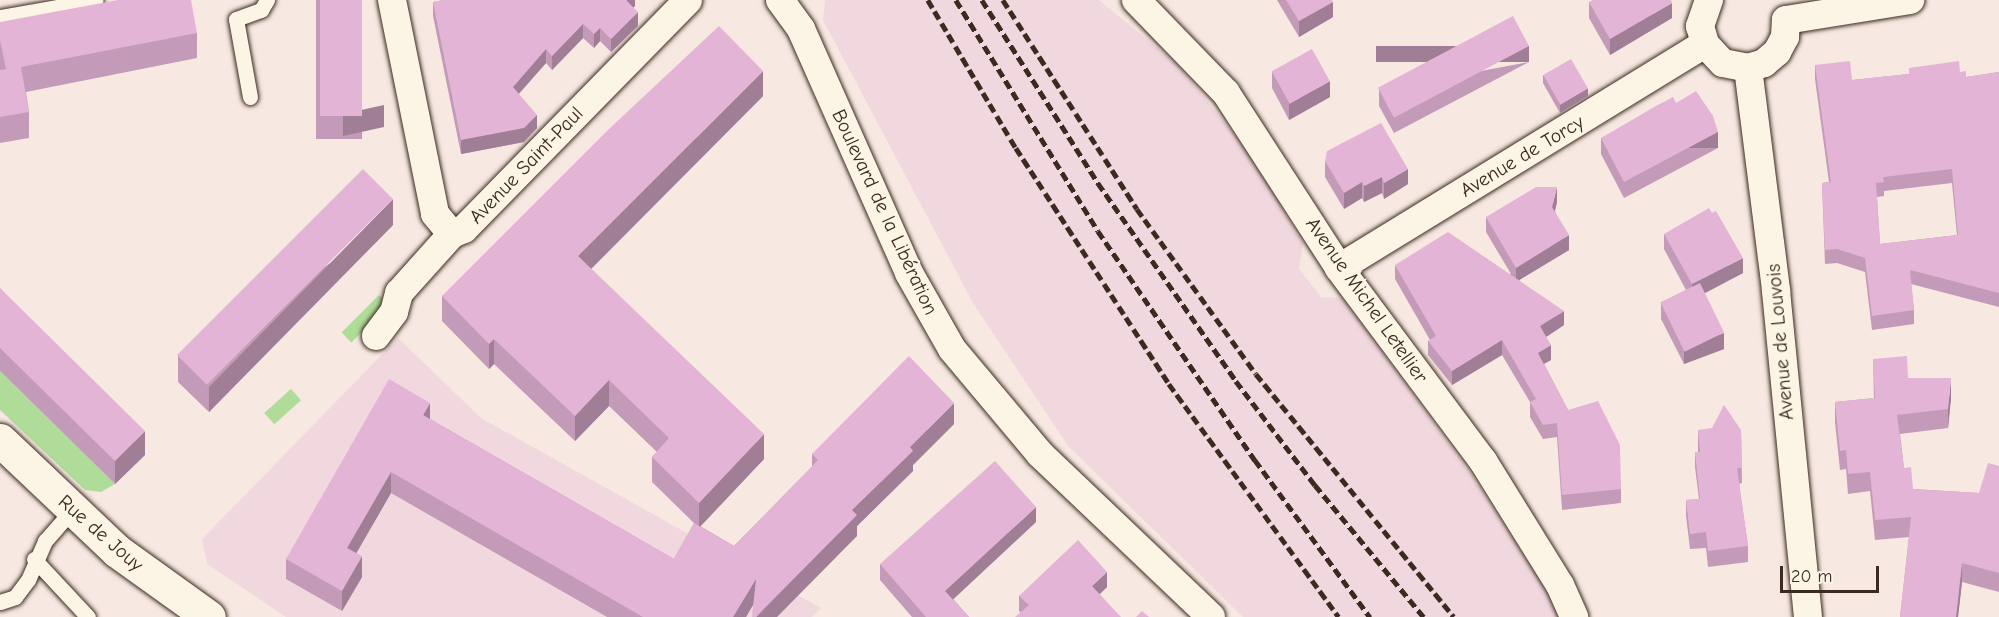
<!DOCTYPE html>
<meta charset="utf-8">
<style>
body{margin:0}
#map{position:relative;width:1999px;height:617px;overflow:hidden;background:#f7e8e2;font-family:"Comic Neue",sans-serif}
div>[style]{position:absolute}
.built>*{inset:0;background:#f1d8de}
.green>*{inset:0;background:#b0dc9a;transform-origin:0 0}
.roads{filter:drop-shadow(0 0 2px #3b2a1e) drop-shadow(0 0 2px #3b2a1e)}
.lane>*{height:15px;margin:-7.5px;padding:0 7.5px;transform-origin:7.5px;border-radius:7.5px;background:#fcf5e5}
.street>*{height:28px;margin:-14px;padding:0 14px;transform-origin:14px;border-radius:14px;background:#fcf5e5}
.secondary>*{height:33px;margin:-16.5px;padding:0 16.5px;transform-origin:16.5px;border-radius:16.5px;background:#fcf5e5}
.rail>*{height:4.5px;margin-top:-2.25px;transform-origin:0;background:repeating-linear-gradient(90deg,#3b2a1e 0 9px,transparent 0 13.5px)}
.wall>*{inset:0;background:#c39bb8;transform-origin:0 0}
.shaded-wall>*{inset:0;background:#9f7e96;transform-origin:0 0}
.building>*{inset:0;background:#e3b4d6;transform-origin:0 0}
span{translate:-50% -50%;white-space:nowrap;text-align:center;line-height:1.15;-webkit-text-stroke:5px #fcf5e5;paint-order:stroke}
.street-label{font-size:20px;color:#3b2a1e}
.scale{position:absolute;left:1780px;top:566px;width:99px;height:27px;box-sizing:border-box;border:3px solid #3b2a1e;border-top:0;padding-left:8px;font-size:18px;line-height:21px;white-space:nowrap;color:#3b2a1e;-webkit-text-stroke:4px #fcf5e5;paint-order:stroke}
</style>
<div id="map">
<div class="built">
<i style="clip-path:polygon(825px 0,1099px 0,1177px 64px,1251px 155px,1303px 244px,1299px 269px,1321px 297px,1342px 298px,1471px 474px,1546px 589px,1560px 617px,1243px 617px,1069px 447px,973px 303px,823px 20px)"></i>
<i style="clip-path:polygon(398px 338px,481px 418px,821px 608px,812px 617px,286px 617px,207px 564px,202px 539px)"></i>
</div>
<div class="green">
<i style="left:379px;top:295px;width:14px;height:53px;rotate:45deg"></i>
<i style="clip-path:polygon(0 371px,115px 484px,101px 492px,85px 490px,0 410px)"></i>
<i style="left:291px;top:389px;width:15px;height:36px;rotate:48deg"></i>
</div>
<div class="roads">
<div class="lane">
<i style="left:0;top:17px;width:97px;rotate:-10deg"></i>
<i style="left:250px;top:97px;width:79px;rotate:-100.2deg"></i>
<i style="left:236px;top:19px;width:27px;rotate:-20deg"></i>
<i style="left:261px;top:10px;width:12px;rotate:-59deg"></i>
<i style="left:34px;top:559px;width:79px;rotate:47deg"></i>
<i style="left:0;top:602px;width:16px;rotate:-18deg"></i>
<i style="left:15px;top:597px;width:21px;rotate:-53deg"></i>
<i style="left:28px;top:580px;width:43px;rotate:-66.4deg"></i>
<i style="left:45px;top:541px;width:43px;rotate:-48.8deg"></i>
</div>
<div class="street">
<i style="left:392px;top:0;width:218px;rotate:78.6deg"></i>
<i style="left:435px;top:214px;width:26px;rotate:50deg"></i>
<i style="left:780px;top:0;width:36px;rotate:54deg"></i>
<i style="left:801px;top:29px;width:267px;rotate:66.1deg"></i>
<i style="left:909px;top:273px;width:87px;rotate:60.5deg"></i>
<i style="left:952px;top:349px;width:137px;rotate:50deg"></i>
<i style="left:1040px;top:454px;width:236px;rotate:43.6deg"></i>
<i style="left:1136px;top:0;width:129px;rotate:45.9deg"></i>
<i style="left:1226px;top:93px;width:208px;rotate:57.1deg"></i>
<i style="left:1339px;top:268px;width:241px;rotate:53.3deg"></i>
<i style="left:1483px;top:461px;width:146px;rotate:58.2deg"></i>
<i style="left:1560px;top:585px;width:35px;rotate:66deg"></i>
<i style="left:1709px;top:0;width:28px;rotate:109deg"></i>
<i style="left:1700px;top:26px;width:19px;rotate:74deg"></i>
<i style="left:1705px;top:44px;width:26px;rotate:47deg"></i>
<i style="left:1723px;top:63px;width:25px;rotate:11deg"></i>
<i style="left:1748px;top:68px;width:17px;rotate:-17deg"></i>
<i style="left:1764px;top:63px;width:17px;rotate:-40deg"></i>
<i style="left:1777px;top:52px;width:17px;rotate:-62deg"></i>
<i style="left:1785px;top:37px;width:17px;rotate:-87deg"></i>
<i style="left:1786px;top:20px;width:126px;rotate:-9.2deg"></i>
<i style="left:1748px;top:68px;width:225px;rotate:82.8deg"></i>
<i style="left:1776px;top:291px;width:328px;rotate:84.4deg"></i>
<i style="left:1339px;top:268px;width:429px;rotate:-31.5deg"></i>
<i style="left:376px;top:336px;width:30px;rotate:-53deg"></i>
<i style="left:394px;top:312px;width:20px;rotate:-75deg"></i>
<i style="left:399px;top:293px;width:79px;rotate:-48.1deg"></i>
<i style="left:452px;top:234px;width:13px;rotate:-23deg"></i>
<i style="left:464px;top:229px;width:320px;rotate:-45.6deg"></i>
</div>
<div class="secondary">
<i style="left:0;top:440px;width:161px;rotate:43.5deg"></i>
<i style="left:117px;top:551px;width:113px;rotate:35.7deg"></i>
</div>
</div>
<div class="rail">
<i style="left:928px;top:0;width:172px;rotate:59.3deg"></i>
<i style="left:1016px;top:148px;width:281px;rotate:57deg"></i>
<i style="left:1169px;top:384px;width:288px;rotate:53.9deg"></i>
<i style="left:956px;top:0;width:271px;rotate:58.4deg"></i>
<i style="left:1098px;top:231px;width:278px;rotate:55.6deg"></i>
<i style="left:1255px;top:460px;width:195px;rotate:53.8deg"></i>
<i style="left:982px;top:0;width:217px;rotate:57.6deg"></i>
<i style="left:1098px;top:183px;width:241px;rotate:55.1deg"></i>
<i style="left:1236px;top:381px;width:131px;rotate:52.8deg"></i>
<i style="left:1315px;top:485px;width:171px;rotate:50.5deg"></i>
<i style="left:1003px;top:0;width:248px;rotate:57.3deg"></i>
<i style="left:1137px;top:209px;width:203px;rotate:54.2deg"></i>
<i style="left:1256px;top:374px;width:313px;rotate:50.8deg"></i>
</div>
<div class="wall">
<i style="left:316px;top:0;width:46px;height:139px"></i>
<i style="clip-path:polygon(440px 0,635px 0,635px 6px,633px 7px,638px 26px,611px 52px,600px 41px,594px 48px,583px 38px,552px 70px,546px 63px,519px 94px,537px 128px,524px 142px,461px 154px,433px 16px,433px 2px,440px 1px)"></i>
<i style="clip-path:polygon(1277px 0,1332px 0,1333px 17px,1299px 37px)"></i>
<i style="clip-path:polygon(1589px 2px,1672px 18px,1610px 55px,1589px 18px)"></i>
<i style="clip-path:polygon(0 22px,197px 33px,197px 58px,26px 92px,29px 112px,29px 138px,0 143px)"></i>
<i style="clip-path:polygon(1529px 62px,1394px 133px,1379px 106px,1379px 90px)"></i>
<i style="clip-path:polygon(evenodd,1815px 65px,1852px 80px,1909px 74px,1909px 68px,1960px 72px,1966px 77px,1999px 72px,1999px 307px,1911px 284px,1914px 310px,1914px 324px,1872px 330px,1865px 272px,1837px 263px,1825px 264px,1822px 183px,1829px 182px,1815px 79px,1815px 65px,1952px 183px,1957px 235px,1880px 244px,1877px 197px,1884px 196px,1884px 191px,1952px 183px)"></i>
<i style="clip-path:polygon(1272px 72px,1330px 97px,1289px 120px,1272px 88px)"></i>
<i style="clip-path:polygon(1543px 75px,1588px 96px,1560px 113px,1543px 83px)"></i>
<i style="clip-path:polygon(763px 96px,591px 269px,764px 459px,700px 526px,734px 546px,812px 467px,812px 454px,954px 424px,913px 465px,913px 471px,857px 526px,857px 536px,753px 604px,746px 617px,607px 617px,391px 493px,356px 554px,362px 577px,342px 611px,286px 579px,286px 559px,430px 419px,674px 559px,694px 523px,652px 482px,652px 457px,657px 452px,609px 406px,575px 441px,494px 364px,489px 369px,442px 321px,442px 296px)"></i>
<i style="clip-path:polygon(1676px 103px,1718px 148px,1624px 198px,1601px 154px,1601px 138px)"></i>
<i style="clip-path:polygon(1325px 161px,1408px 184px,1384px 199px,1382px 193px,1364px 202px,1362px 198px,1344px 209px,1325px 177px)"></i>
<i style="clip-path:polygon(1557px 202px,1555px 211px,1569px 250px,1519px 280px,1564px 325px,1546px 337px,1551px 360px,1544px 364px,1568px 410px,1621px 489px,1621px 503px,1562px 510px,1557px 437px,1543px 439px,1530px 417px,1530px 402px,1502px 355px,1452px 385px,1428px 355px,1428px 341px,1430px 340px,1395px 279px,1395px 265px,1511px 274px,1486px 232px,1486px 217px)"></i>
<i style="clip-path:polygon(393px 225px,209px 412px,178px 382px,178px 356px)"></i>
<i style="clip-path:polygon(1664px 234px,1743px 273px,1704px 293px,1724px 349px,1684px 364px,1661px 319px,1661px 303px,1686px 290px,1664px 249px)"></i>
<i style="clip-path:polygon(0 288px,145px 455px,115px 484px,0 371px)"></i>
<i style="clip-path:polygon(1873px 359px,1908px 378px,1951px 398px,1948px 428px,1900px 434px,1904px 468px,1913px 489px,1979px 493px,1999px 466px,1999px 592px,1962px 582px,1958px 617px,1900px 617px,1909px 537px,1875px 540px,1870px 491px,1848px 494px,1846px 469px,1840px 470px,1835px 422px,1835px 402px,1874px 398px)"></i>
<i style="clip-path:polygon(1698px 430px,1741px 430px,1742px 483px,1739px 484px,1748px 546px,1748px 562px,1708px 567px,1706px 548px,1690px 549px,1686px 516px,1686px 500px,1699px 499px,1695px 467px,1695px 452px,1698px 452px)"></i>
<i style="clip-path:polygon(1036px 522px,953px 599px,969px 617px,912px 617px,880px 580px,880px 564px)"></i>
<i style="clip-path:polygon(1107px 587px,1099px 594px,1021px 613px,1019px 611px,1019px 596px)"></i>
</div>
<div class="shaded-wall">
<i style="clip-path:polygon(627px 0,635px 0,635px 6px,627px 14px)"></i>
<i style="clip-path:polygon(1333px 2px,1333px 17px,1299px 37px,1299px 21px)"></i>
<i style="clip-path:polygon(1672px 3px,1672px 18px,1610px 55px,1610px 39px)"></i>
<i style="clip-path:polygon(638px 12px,638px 26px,611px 52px,611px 39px)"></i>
<i style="clip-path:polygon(583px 24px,583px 38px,552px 70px,552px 56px)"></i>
<i style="clip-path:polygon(600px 28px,600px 41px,594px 48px,594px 34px)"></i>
<i style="left:1529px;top:46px;width:16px;height:153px;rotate:90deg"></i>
<i style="clip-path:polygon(546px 49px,546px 63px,513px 100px,513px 87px)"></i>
<i style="clip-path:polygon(763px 71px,763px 96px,578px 282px,578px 256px)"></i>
<i style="clip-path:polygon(1330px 81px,1330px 97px,1289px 120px,1289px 104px)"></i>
<i style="clip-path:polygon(1588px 88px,1588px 96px,1560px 113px,1560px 105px)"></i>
<i style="clip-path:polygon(384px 105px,384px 127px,343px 136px,343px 114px)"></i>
<i style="clip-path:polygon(537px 115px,537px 128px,524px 142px,461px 154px,461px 140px)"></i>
<i style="left:1718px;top:132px;width:16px;height:106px;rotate:90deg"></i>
<i style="clip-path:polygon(1408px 169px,1408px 184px,1384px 199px,1384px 183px)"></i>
<i style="clip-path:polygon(1382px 177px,1382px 193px,1364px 202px,1364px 186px)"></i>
<i style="clip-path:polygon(1362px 182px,1362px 198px,1344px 209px,1344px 193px)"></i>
<i style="clip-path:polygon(1557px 187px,1557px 202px,1552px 222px,1552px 207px)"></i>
<i style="clip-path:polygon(393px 199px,393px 225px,209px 412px,209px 387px)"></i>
<i style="clip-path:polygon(1569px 235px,1569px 250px,1516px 282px,1516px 268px)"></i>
<i style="clip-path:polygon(1743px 258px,1743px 273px,1692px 300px,1692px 284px)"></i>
<i style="clip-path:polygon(1564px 311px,1564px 325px,1540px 341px,1540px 326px)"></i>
<i style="clip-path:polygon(1724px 333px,1724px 349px,1684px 364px,1684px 348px)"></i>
<i style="clip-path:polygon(494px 339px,494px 364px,489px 369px,489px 344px)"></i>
<i style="clip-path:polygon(1502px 340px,1502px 355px,1452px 385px,1452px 371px)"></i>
<i style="clip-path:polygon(1551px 345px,1551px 360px,1538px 367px,1538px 353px)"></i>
<i style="clip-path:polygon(1951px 378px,1951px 398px,1948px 428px,1948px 409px)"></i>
<i style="clip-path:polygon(609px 380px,609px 406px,575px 441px,575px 416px)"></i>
<i style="clip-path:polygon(430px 403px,430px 423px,423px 415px)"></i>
<i style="clip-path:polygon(954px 403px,954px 424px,913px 465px,913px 471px,857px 526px,857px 536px,777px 617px,756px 617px,852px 510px,910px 447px)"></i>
<i style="clip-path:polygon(145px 431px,145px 455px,115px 484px,115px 461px)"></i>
<i style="clip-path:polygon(764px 434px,764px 459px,699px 528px,699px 503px)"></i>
<i style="clip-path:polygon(391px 472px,391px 493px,347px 569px,347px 548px)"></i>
<i style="clip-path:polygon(1036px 507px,1036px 522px,945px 607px,945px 591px)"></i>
<i style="clip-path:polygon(362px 556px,362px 577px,342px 611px,342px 591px)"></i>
<i style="clip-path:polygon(1962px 563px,1962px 582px,1958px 617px,1956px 617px)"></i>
<i style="clip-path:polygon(1107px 572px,1107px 587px,1092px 602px,1092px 586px)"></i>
<i style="clip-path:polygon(756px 579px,756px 600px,746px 617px,733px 617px)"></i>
</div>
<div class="building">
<i style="clip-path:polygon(118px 0,191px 0,197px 33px,21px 67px,29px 112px,0 117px,0 70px,6px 69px,0 40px,0 22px)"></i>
<i style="left:320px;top:0;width:42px;height:116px"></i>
<i style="clip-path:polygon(442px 0,627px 0,627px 1px,638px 12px,611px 39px,600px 28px,594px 34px,583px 24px,552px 56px,546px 49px,513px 87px,537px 115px,524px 128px,461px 140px,433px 2px)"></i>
<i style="clip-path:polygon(1286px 0,1332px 0,1333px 2px,1299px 21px)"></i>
<i style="clip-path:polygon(1593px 0,1671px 0,1672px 3px,1610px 39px,1589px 2px)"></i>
<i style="left:1513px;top:16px;width:34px;height:153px;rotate:62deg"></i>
<i style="clip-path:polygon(719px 26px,763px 71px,578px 256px,764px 434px,699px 503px,652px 457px,669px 438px,609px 380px,575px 416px,494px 339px,489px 344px,442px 296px,609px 129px)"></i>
<i style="left:1312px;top:49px;width:37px;height:46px;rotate:61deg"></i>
<i style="left:1571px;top:59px;width:34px;height:32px;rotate:60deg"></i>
<i style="clip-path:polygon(evenodd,1850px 61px,1852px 80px,1909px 74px,1909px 68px,1959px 61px,1960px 72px,1966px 71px,1966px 77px,1999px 72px,1999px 293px,1910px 270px,1914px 310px,1872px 316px,1865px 258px,1837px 249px,1825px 250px,1822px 183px,1831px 182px,1815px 65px,1850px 61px,1952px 169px,1958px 235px,1880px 244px,1876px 183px,1884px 182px,1883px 177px,1952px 169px)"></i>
<i style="clip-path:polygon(1696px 91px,1713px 116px,1718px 132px,1624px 182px,1601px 138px,1656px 106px,1673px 97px,1676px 103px)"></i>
<i style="clip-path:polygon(1381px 123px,1408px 169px,1384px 183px,1382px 177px,1364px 186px,1362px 182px,1344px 193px,1325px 161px,1327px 151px)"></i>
<i style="left:363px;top:169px;width:42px;height:263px;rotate:45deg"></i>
<i style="clip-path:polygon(1536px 187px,1557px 187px,1552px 207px,1569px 235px,1516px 268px,1486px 217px)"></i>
<i style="clip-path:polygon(1709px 208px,1712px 213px,1716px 211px,1743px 258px,1692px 284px,1664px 234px)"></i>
<i style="clip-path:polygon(1448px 232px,1564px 311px,1540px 326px,1551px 345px,1538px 353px,1568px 410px,1598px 401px,1620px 445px,1621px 489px,1562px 495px,1557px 423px,1543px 425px,1530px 402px,1536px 399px,1502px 340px,1452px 371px,1428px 341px,1436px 336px,1395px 265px)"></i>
<i style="left:1700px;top:283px;width:55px;height:44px;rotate:64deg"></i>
<i style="clip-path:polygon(0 288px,145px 431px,115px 461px,0 348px)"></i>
<i style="clip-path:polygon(909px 356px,954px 403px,910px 447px,913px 451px,852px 510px,857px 515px,756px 617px,752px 617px,756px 579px,733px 617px,643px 617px,391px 472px,347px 548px,362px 556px,342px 591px,286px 559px,389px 379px,430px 403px,423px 415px,674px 559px,694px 523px,734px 546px,818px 460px,812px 454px)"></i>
<i style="clip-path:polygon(1907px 356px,1908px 378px,1951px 378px,1948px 409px,1897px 415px,1904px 468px,1911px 467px,1913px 489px,1979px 493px,1988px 463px,1999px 466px,1999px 573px,1962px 563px,1956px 617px,1900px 617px,1911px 517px,1875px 520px,1870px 472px,1848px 474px,1846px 450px,1840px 451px,1835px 402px,1875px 398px,1873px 359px)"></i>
<i style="clip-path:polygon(1724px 405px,1741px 430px,1742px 468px,1737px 468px,1748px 546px,1708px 551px,1706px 532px,1690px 534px,1686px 500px,1700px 499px,1695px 452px,1700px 452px,1698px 430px,1712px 428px)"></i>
<i style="clip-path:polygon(995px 461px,1036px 507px,945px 591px,969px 617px,926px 617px,880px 564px)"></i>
<i style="clip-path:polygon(1078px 540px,1107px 572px,1092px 586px,1121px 617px,1015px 617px,1029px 605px,1019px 596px)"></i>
<i style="clip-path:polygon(1142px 611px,1149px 617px,1136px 617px)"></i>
</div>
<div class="street-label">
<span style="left:1522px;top:156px;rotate:-31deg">Avenue de Torcy</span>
<span style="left:526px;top:165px;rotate:-46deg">Avenue Saint-Paul</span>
<span style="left:885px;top:212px;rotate:65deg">Boulevard de la Libération</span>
<span style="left:1367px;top:300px;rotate:55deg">Avenue Michel Letellier</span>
<span style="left:1780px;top:342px;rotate:-95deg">Avenue de Louvois</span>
<span style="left:101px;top:533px;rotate:41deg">Rue de Jouy</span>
</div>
<div class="scale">20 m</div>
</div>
